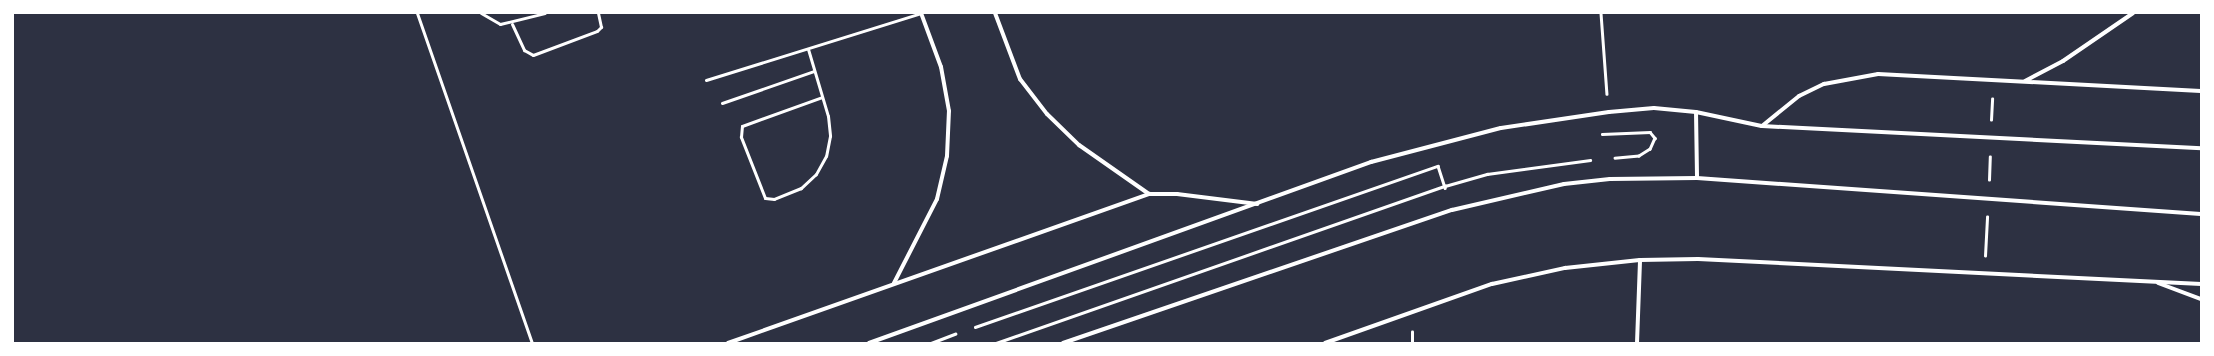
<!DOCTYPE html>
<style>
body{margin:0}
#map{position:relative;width:2214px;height:356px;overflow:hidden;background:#2d3142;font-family:Roboto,sans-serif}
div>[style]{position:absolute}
.path>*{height:2.5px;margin:-1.25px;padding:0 1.25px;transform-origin:1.25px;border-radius:1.25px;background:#fff}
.service>*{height:3px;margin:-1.5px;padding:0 1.5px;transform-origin:1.5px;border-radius:1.5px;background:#fff}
.minor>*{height:4px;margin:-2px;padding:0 2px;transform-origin:2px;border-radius:2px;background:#fff}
span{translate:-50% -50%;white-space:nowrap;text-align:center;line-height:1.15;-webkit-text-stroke:3px #fff;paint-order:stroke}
.frame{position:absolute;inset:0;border:14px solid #fff;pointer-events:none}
</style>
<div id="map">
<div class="path">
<i style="left:1601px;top:13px;width:81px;rotate:85.8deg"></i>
<i style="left:1991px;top:120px;width:21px;rotate:-87deg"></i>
<i style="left:1602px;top:134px;width:48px;rotate:-2.4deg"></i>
<i style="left:1650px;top:132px;width:8px;rotate:50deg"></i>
<i style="left:1655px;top:138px;width:12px;rotate:114deg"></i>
<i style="left:1650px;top:149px;width:13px;rotate:148deg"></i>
<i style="left:1639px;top:156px;width:24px;rotate:175deg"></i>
<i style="left:1438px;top:166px;width:23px;rotate:72deg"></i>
<i style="left:1989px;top:180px;width:23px;rotate:-88deg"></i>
<i style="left:1985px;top:256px;width:39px;rotate:-87deg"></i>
<i style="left:975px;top:327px;width:490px;rotate:-19.2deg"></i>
<i style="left:931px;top:343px;width:26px;rotate:-21deg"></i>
<i style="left:996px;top:343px;width:476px;rotate:-19.3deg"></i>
<i style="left:1445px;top:186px;width:44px;rotate:-15.9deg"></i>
<i style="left:1487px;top:174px;width:104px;rotate:-7.7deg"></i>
<i style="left:1412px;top:343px;width:11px;rotate:-90deg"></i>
</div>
<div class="service">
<i style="left:417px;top:13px;width:349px;rotate:70.8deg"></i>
<i style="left:481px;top:13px;width:22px;rotate:30deg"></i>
<i style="left:500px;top:24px;width:46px;rotate:-13.7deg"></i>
<i style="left:512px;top:24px;width:29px;rotate:65deg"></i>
<i style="left:524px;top:50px;width:10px;rotate:29deg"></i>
<i style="left:533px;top:55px;width:68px;rotate:-20.6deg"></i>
<i style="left:597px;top:31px;width:6px;rotate:-45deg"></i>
<i style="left:601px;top:27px;width:14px;rotate:-102deg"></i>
<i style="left:808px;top:49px;width:70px;rotate:73.4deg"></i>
<i style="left:828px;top:116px;width:20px;rotate:84deg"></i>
<i style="left:830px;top:136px;width:20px;rotate:101deg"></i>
<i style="left:826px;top:156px;width:21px;rotate:119deg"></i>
<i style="left:816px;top:174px;width:21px;rotate:137deg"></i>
<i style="left:801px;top:188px;width:29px;rotate:158deg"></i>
<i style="left:774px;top:199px;width:9px;rotate:-174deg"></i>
<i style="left:765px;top:198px;width:66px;rotate:-111.5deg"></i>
<i style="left:741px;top:137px;width:11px;rotate:-85deg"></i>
<i style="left:742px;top:126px;width:85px;rotate:-19.9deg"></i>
<i style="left:706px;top:80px;width:225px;rotate:-17.3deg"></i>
<i style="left:722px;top:103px;width:97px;rotate:-19.2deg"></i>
</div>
<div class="minor">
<i style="left:995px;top:13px;width:71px;rotate:69.3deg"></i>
<i style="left:1020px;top:79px;width:44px;rotate:52.4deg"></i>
<i style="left:1047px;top:114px;width:45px;rotate:44.1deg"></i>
<i style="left:1079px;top:145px;width:85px;rotate:35deg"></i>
<i style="left:2025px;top:81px;width:43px;rotate:-27.8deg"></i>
<i style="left:2063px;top:61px;width:85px;rotate:-34.4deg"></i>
<i style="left:1696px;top:112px;width:66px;rotate:89.1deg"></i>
<i style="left:1762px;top:126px;width:48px;rotate:-39deg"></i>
<i style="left:1799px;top:96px;width:28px;rotate:-26deg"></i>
<i style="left:1824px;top:84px;width:55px;rotate:-10.5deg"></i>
<i style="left:1878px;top:74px;width:323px;rotate:3deg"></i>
<i style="left:894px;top:283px;width:94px;rotate:-62.9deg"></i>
<i style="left:937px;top:199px;width:44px;rotate:-76.9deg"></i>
<i style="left:947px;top:156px;width:45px;rotate:-87.5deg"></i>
<i style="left:949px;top:111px;width:45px;rotate:-100.3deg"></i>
<i style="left:941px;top:67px;width:58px;rotate:-110.3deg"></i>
<i style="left:2158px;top:283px;width:46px;rotate:20.4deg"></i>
<i style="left:728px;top:343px;width:447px;rotate:-19.5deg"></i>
<i style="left:1149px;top:194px;width:28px"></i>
<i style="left:1177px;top:194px;width:81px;rotate:7.1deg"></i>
<i style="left:869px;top:343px;width:534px;rotate:-19.83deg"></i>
<i style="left:1371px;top:162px;width:134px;rotate:-14.7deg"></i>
<i style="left:1501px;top:128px;width:109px;rotate:-8.4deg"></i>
<i style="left:1609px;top:112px;width:45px;rotate:-5.1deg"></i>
<i style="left:1654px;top:108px;width:42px;rotate:5.4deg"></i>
<i style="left:1696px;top:112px;width:67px;rotate:12deg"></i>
<i style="left:1762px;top:126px;width:440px;rotate:2.9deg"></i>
<i style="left:1063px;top:343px;width:411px;rotate:-18.9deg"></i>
<i style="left:1452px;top:210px;width:115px;rotate:-13.1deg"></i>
<i style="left:1564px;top:184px;width:46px;rotate:-6.2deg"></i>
<i style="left:1610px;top:179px;width:87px;rotate:-0.7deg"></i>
<i style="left:1697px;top:178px;width:505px;rotate:4.09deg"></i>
<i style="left:1325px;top:343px;width:177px;rotate:-19.5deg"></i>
<i style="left:1492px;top:284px;width:75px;rotate:-12.4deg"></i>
<i style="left:1565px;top:268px;width:75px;rotate:-6.1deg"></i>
<i style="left:1640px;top:260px;width:58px;rotate:-1deg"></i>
<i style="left:1698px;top:259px;width:504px;rotate:2.85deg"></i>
<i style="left:1637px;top:343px;width:83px;rotate:-87.9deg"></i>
</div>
<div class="frame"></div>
</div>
